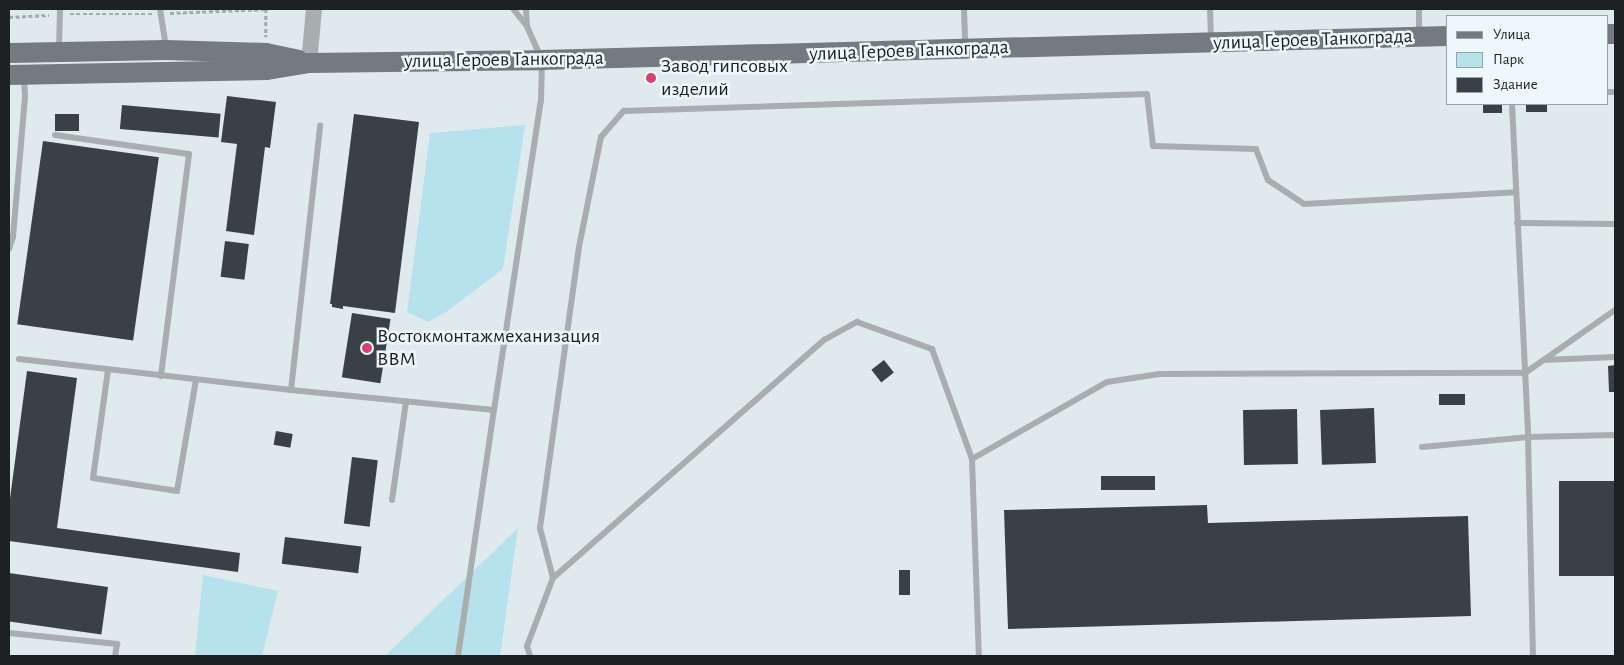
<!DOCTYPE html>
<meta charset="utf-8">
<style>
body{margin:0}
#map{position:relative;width:1624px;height:665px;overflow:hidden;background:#dfeaed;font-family:"Alegreya Sans",sans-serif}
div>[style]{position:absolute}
.green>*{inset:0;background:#b7e1ed}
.building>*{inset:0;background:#394144;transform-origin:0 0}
.path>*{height:2.5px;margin-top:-1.25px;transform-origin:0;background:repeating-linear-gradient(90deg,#a1aaac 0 4px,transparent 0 6.5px)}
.service>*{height:6px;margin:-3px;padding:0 3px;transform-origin:3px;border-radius:3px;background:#a8adae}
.tertiary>*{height:16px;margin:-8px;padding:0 8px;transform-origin:8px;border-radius:8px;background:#a8adae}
.primary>*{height:20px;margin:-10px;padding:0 10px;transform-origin:10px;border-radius:10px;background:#737b7e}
.dots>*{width:14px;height:14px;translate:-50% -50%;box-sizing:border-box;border:2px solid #ecf8fb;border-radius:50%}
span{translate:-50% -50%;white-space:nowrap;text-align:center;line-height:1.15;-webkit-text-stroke:5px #ecf8fb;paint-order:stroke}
.street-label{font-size:20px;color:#1d2122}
.poi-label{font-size:20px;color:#1d2122}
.left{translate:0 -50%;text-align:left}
.frame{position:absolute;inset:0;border:10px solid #1d2122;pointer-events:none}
.legend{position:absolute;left:1446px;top:15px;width:162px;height:90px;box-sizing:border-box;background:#ecf8fb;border:1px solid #99a2a4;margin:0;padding:6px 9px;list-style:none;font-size:15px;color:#1d2122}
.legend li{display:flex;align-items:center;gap:10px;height:25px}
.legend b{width:25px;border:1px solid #99a2a4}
</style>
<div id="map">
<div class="green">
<i style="clip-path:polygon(525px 125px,503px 269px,446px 312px,428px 322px,407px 312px,430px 133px)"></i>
<i style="clip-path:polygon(518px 528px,500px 656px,385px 656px)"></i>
<i style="clip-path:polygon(203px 575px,278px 591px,262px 656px,195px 656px)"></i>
</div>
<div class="building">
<i style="clip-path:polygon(227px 96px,276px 102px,270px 148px,265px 147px,254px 235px,226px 231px,237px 144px,221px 142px)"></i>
<i style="left:1483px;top:104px;width:19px;height:9px"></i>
<i style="left:1526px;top:104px;width:21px;height:8px"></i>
<i style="left:122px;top:105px;width:99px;height:24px;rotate:5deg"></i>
<i style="left:55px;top:114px;width:24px;height:17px"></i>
<i style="clip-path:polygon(354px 114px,419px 122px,395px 313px,343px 306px,343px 309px,332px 307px,332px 304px,330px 304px)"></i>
<i style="left:43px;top:141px;width:117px;height:185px;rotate:8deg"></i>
<i style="left:225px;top:241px;width:24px;height:36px;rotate:7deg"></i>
<i style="left:352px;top:313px;width:39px;height:65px;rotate:9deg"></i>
<i style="left:884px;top:360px;width:16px;height:16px;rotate:52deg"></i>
<i style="clip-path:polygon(1615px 365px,1615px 392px,1609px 392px,1608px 366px)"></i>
<i style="clip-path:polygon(27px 371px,77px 378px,57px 528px,240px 553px,238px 572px,9px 541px,9px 506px)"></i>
<i style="left:1439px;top:394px;width:26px;height:11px"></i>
<i style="left:1374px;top:408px;width:55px;height:54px;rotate:88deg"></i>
<i style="left:1297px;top:409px;width:55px;height:54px;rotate:89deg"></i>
<i style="left:276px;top:431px;width:17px;height:14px;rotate:10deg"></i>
<i style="left:352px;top:457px;width:26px;height:67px;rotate:7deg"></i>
<i style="left:1155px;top:476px;width:14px;height:54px;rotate:90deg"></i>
<i style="left:1615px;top:481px;width:95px;height:56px;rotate:90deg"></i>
<i style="clip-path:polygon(1207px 505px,1208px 523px,1468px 516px,1471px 616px,1008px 629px,1004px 510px)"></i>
<i style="left:285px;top:537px;width:77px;height:27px;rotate:7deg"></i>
<i style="left:899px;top:570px;width:11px;height:25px"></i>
<i style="left:9px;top:573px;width:100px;height:48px;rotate:8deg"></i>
</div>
<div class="path">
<i style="left:266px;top:9px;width:28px;rotate:90deg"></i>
<i style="left:170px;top:13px;width:98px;rotate:-2.3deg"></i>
<i style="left:70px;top:14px;width:82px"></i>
<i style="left:9px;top:17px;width:40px;rotate:-2.9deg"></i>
</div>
<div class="service">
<i style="left:160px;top:9px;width:38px;rotate:81deg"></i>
<i style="left:526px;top:9px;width:17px;rotate:87deg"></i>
<i style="left:964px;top:9px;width:38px;rotate:88deg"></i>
<i style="left:1210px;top:9px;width:31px;rotate:88deg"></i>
<i style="left:1419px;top:9px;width:24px;rotate:90deg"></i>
<i style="left:59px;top:50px;width:41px;rotate:-88.6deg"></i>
<i style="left:1608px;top:92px;width:7px"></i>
<i style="left:1512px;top:104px;width:333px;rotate:87.2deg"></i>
<i style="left:1528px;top:437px;width:219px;rotate:88.7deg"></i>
<i style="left:55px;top:135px;width:135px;rotate:8.1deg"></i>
<i style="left:189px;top:154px;width:224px;rotate:97.2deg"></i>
<i style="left:1517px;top:223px;width:98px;rotate:0.6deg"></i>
<i style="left:9px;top:249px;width:13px;rotate:-72deg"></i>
<i style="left:13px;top:237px;width:142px;rotate:-85.1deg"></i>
<i style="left:25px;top:96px;width:18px;rotate:-93deg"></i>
<i style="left:19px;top:359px;width:274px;rotate:6.5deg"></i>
<i style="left:291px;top:390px;width:204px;rotate:5.6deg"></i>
<i style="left:494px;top:410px;width:313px;rotate:-81.4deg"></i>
<i style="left:541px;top:101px;width:41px;rotate:-88.6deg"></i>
<i style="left:542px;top:60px;width:37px;rotate:-114deg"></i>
<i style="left:527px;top:26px;width:22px;rotate:-129deg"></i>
<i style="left:1544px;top:360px;width:71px;rotate:-2.4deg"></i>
<i style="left:108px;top:370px;width:109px;rotate:97.9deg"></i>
<i style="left:93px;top:478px;width:85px;rotate:8.8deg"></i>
<i style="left:177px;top:491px;width:113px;rotate:-80.3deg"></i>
<i style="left:291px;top:390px;width:266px;rotate:-83.7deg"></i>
<i style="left:1422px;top:447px;width:106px;rotate:-5.4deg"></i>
<i style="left:1528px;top:437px;width:87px;rotate:-1.3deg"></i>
<i style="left:972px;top:459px;width:155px;rotate:-29.7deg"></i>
<i style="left:1107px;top:382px;width:53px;rotate:-8.7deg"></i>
<i style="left:1159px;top:374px;width:366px;rotate:-0.2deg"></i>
<i style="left:1525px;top:373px;width:110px;rotate:-35deg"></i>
<i style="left:392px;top:500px;width:99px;rotate:-81.9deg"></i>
<i style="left:553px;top:578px;width:361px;rotate:-41.3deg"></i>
<i style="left:824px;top:340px;width:38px;rotate:-29deg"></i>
<i style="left:857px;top:322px;width:80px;rotate:19.8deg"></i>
<i style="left:932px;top:349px;width:117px;rotate:70deg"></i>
<i style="left:972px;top:459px;width:197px;rotate:88deg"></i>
<i style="left:9px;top:633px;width:109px;rotate:5.8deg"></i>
<i style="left:117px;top:644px;width:12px;rotate:99deg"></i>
<i style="left:458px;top:656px;width:249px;rotate:-81.7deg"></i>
<i style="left:530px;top:656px;width:10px;rotate:-107deg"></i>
<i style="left:527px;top:646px;width:73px;rotate:-69.1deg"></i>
<i style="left:553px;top:578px;width:52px;rotate:-104.6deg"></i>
<i style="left:540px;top:528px;width:284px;rotate:-82.1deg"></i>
<i style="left:579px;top:247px;width:112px;rotate:-78.7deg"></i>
<i style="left:601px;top:137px;width:35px;rotate:-49deg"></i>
<i style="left:624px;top:111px;width:523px;rotate:-1.86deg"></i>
<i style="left:1147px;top:94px;width:52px;rotate:83.4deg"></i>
<i style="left:1153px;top:146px;width:103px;rotate:1.7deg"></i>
<i style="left:1256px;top:149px;width:33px;rotate:69deg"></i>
<i style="left:1268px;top:180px;width:43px;rotate:33.7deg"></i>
<i style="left:1304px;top:204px;width:212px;rotate:-3.2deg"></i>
</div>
<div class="tertiary">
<i style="left:309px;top:63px;width:54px;rotate:-84.7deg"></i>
</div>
<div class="primary">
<i style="left:1608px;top:34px;width:7px"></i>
<i style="left:9px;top:53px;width:157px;rotate:-1.1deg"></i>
<i style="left:166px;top:50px;width:100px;rotate:1.7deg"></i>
<i style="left:266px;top:53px;width:33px;rotate:12deg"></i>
<i style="left:9px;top:75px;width:258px;rotate:-1.1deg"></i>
<i style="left:267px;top:70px;width:43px;rotate:-9.5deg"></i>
<i style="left:309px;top:63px;width:233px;rotate:-0.7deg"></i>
<i style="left:542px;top:60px;width:906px;rotate:-1.52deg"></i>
</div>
<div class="dots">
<i style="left:651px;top:78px;background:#d2446e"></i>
<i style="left:367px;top:348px;background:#d2446e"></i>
</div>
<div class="street-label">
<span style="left:1313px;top:40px;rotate:-2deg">улица Героев Танкограда</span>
<span style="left:909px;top:51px;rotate:-2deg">улица Героев Танкограда</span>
<span style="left:504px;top:60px;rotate:-1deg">улица Героев Танкограда</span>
</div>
<div class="poi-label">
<span class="left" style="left:661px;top:78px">Завод гипсовых<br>изделий</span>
<span class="left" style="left:377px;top:348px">Востокмонтажмеханизация<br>ВВМ</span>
</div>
<div class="frame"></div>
<ul class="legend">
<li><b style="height:6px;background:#737b7e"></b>Улица</li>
<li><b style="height:14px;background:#b7e1ed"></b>Парк</li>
<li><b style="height:14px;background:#394144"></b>Здание</li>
</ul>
</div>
